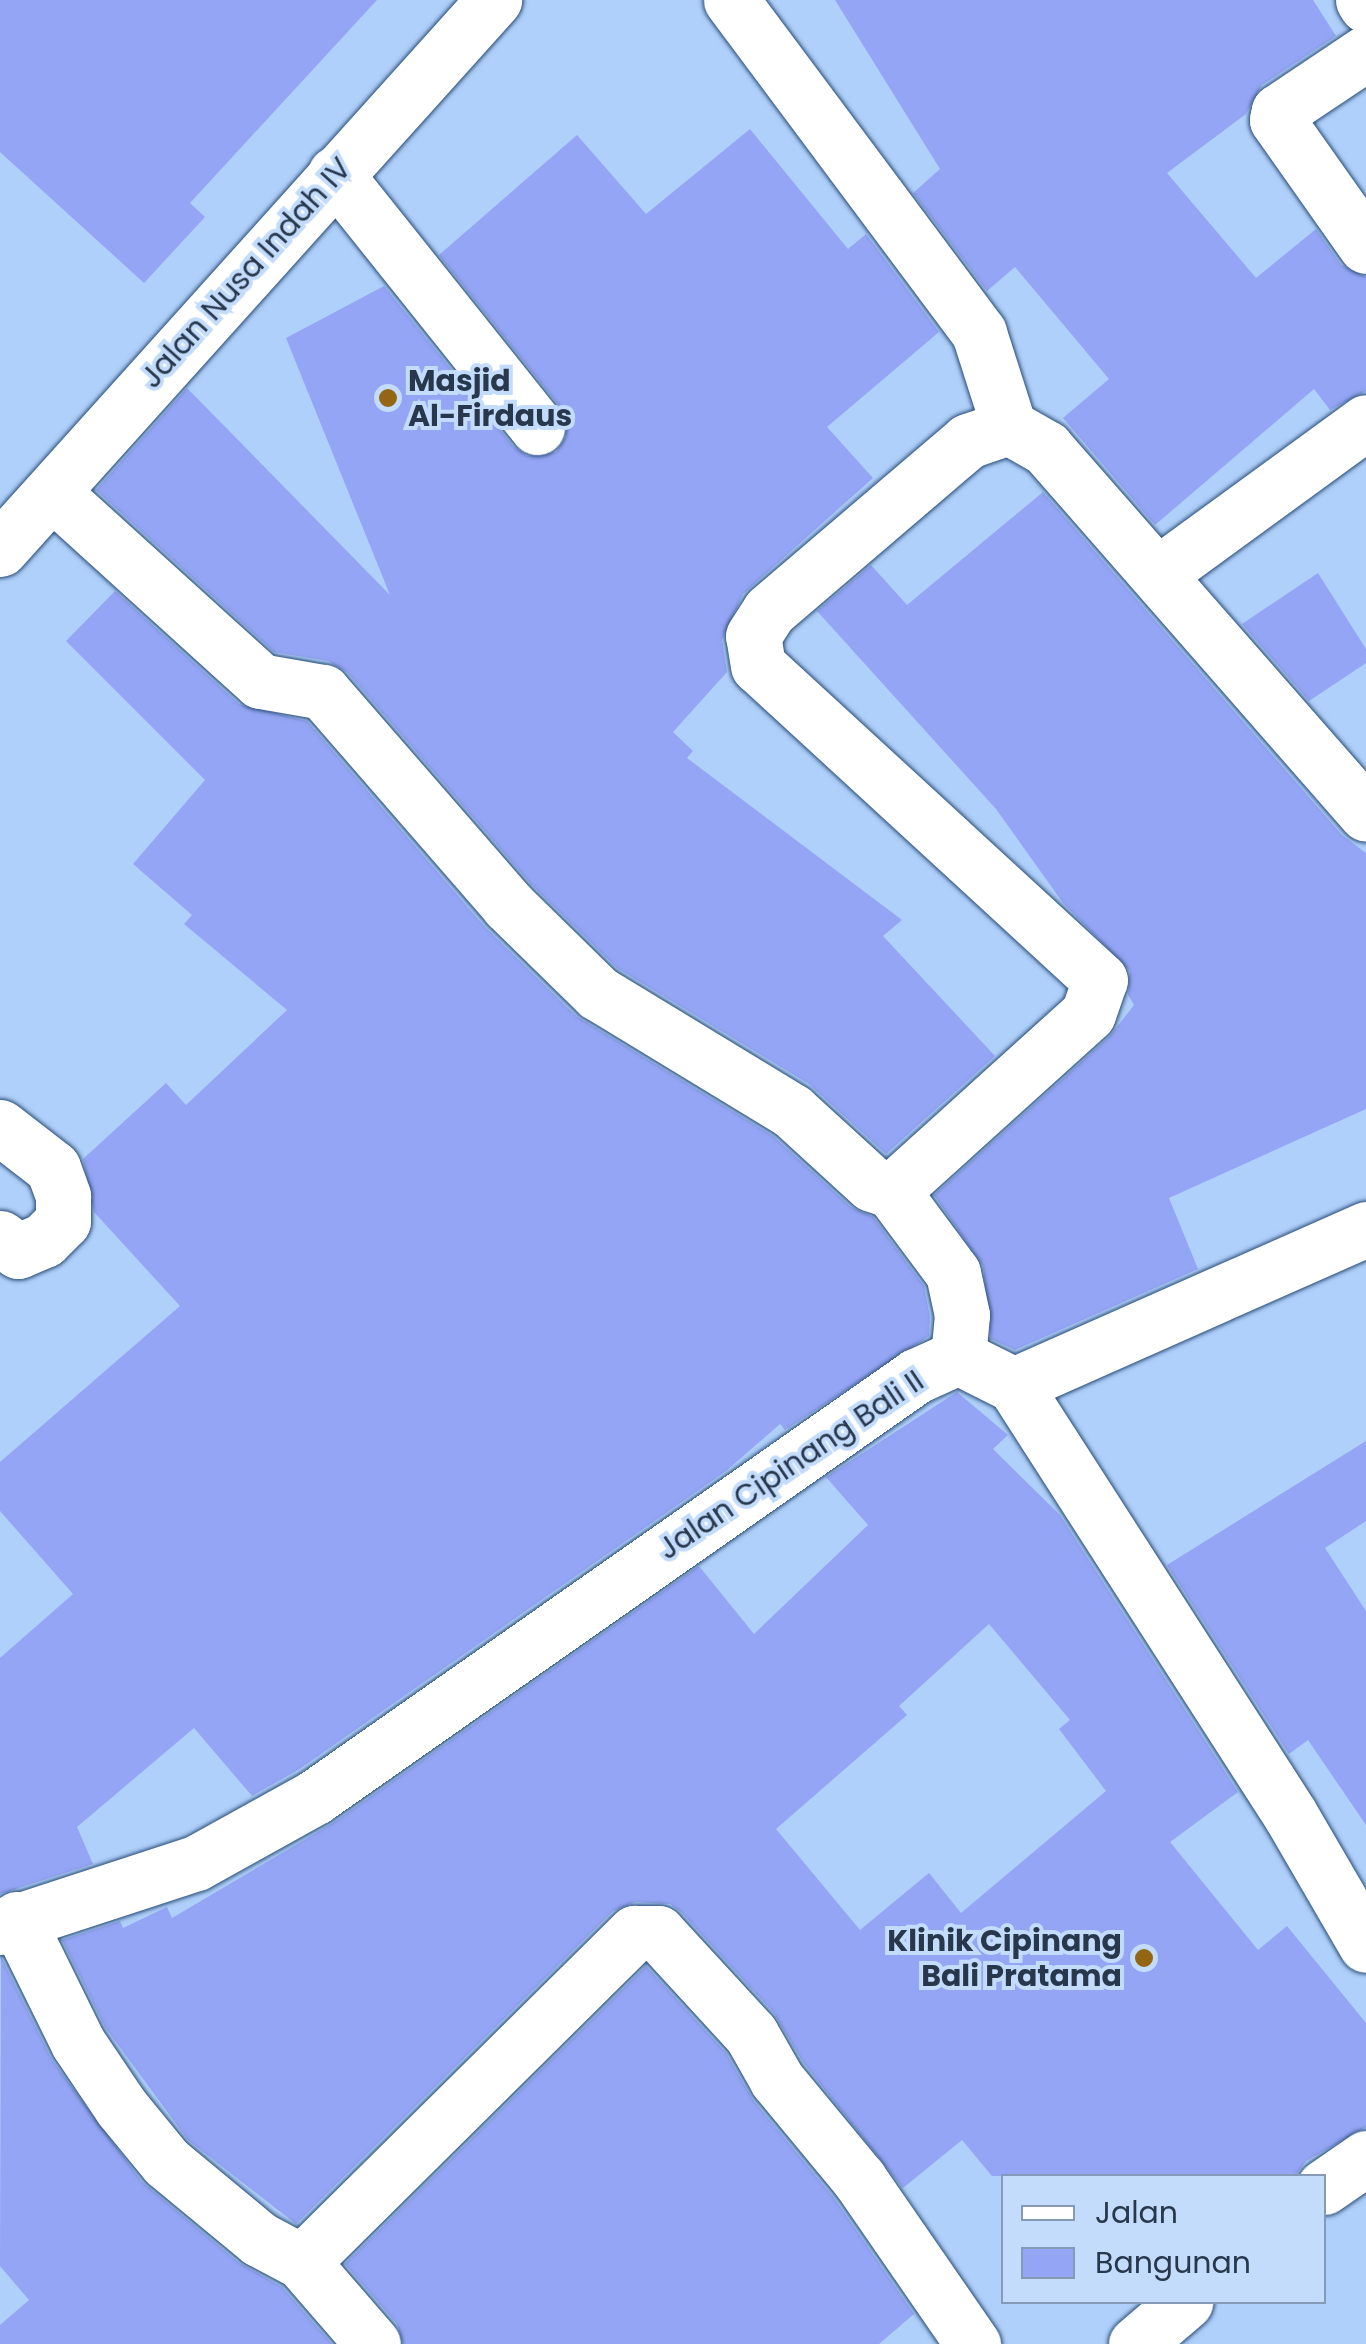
<!DOCTYPE html>
<style>
body{margin:0}
#map{position:relative;width:1366px;height:2344px;overflow:hidden;background:#afd0fa;font-family:Poppins,sans-serif}
div>[style]{position:absolute}
.building>*{inset:0;background:#95a5f5}
.roads{filter:drop-shadow(0 0 2px #274b77) drop-shadow(0 0 2px #274b77)}
.minor>*{height:55px;margin:-27.5px;padding:0 27.5px;transform-origin:27.5px;border-radius:27.5px;background:#fff}
.dots>*{width:28px;height:28px;translate:-50% -50%;box-sizing:border-box;border:5px solid #c4dcfc;border-radius:50%}
span{translate:-50% -50%;white-space:nowrap;text-align:center;line-height:1.15;-webkit-text-stroke:8px #c4dcfc;paint-order:stroke}
.street-label{font-size:30px;color:#27384d}
.poi-label{font-size:30px;color:#27384d;font-weight:700}
.left{translate:0 -50%;text-align:left}
.right{translate:-100% -50%;text-align:right}
.legend{position:absolute;left:1001px;top:2174px;width:325px;height:130px;box-sizing:border-box;background:#c4dcfc;border:2px solid #859ab6;margin:0;padding:12px 18px;list-style:none;font-size:30px;color:#27384d}
.legend li{display:flex;align-items:center;gap:20px;height:50px}
.legend b{width:50px;border:2px solid #859ab6}
</style>
<div id="map">
<div class="building">
<i style="clip-path:polygon(0 0,377px 0,190px 203px,205px 217px,144px 283px,0 152px)"></i>
<i style="clip-path:polygon(835px 0,1313px 0,1336px 36px,1262px 85px,1246px 114px,1167px 173px,1256px 278px,1316px 229px,1341px 265px,1366px 277px,1366px 391px,1330px 410px,1314px 389px,1155px 525px,1063px 418px,1109px 379px,1015px 267px,987px 291px,913px 193px,940px 169px)"></i>
<i style="clip-path:polygon(750px 129px,848px 249px,866px 234px,939px 332px,827px 427px,873px 478px,743px 594px,722px 640px,727px 672px,673px 732px,693px 751px,687px 758px,902px 920px,883px 936px,995px 1056px,886px 1154px,809px 1084px,617px 968px,531px 884px,347px 672px,328px 661px,274px 652px,96px 490px,187px 388px,390px 595px,286px 338px,384px 286px,513px 446px,527px 456px,556px 452px,566px 437px,561px 408px,439px 255px,577px 135px,646px 214px)"></i>
<i style="clip-path:polygon(1043px 492px,1342px 835px,1366px 853px,1366px 1109px,1169px 1198px,1198px 1269px,1015px 1350px,991px 1339px,983px 1266px,934px 1195px,1109px 1037px,1134px 1005px,1128px 995px,1130px 971px,1063px 903px,996px 809px,817px 611px,871px 565px,907px 605px)"></i>
<i style="clip-path:polygon(1318px 573px,1366px 649px,1366px 663px,1309px 701px,1242px 624px)"></i>
<i style="clip-path:polygon(115px 591px,239px 704px,307px 721px,484px 926px,576px 1016px,773px 1136px,851px 1207px,873px 1217px,924px 1286px,930px 1317px,929px 1336px,785px 1430px,780px 1424px,726px 1471px,298px 1770px,252px 1796px,194px 1728px,77px 1827px,93px 1864px,0 1894px,0 1658px,73px 1594px,0 1511px,0 1462px,180px 1306px,94px 1212px,83px 1159px,166px 1083px,186px 1105px,287px 1010px,184px 924px,192px 915px,133px 864px,205px 780px,66px 641px)"></i>
<i style="clip-path:polygon(evenodd,957px 1392px,1008px 1435px,993px 1449px,1060px 1515px,1238px 1792px,1170px 1842px,1258px 1950px,1287px 1926px,1366px 2023px,1366px 2127px,1306px 2161px,1295px 2176px,992px 2176px,962px 2140px,903px 2188px,803px 2062px,774px 2013px,681px 1912px,670px 1904px,635px 1902px,613px 1911px,296px 2224px,188px 2140px,105px 2027px,62px 1940px,120px 1921px,123px 1928px,167px 1907px,172px 1918px,333px 1823px,699px 1566px,754px 1634px,868px 1525px,826px 1477px,957px 1392px,989px 1624px,1070px 1720px,1059px 1729px,1106px 1791px,961px 1913px,929px 1873px,860px 1930px,776px 1829px,907px 1715px,899px 1706px,989px 1624px)"></i>
<i style="clip-path:polygon(1366px 1441px,1366px 1521px,1325px 1548px,1366px 1611px,1366px 1825px,1308px 1740px,1289px 1754px,1167px 1565px)"></i>
<i style="clip-path:polygon(1px 1957px,52px 2060px,142px 2182px,239px 2263px,282px 2287px,332px 2344px,0 2344px,0 2325px,29px 2300px,0 2266px)"></i>
<i style="clip-path:polygon(646px 1966px,726px 2053px,753px 2100px,834px 2198px,914px 2314px,879px 2344px,403px 2344px,397px 2324px,345px 2264px)"></i>
</div>
<div class="roads">
<div class="minor">
<i style="left:731px;top:0;width:415px;rotate:53.3deg"></i>
<i style="left:979px;top:333px;width:99px;rotate:72.3deg"></i>
<i style="left:1363px;top:0;width:6px;rotate:59deg"></i>
<i style="left:1366px;top:53px;width:105px;rotate:146.3deg"></i>
<i style="left:1279px;top:111px;width:9px;rotate:103deg"></i>
<i style="left:1277px;top:120px;width:154px;rotate:54.8deg"></i>
<i style="left:335px;top:174px;width:324px;rotate:51.4deg"></i>
<i style="left:54px;top:494px;width:278px;rotate:42.2deg"></i>
<i style="left:260px;top:681px;width:64px;rotate:9.9deg"></i>
<i style="left:323px;top:692px;width:282px;rotate:49deg"></i>
<i style="left:508px;top:905px;width:126px;rotate:44.4deg"></i>
<i style="left:598px;top:993px;width:227px;rotate:31.3deg"></i>
<i style="left:792px;top:1111px;width:108px;rotate:42.4deg"></i>
<i style="left:872px;top:1184px;width:21px;rotate:19deg"></i>
<i style="left:892px;top:1191px;width:102px;rotate:53.4deg"></i>
<i style="left:953px;top:1273px;width:43px;rotate:77.9deg"></i>
<i style="left:962px;top:1315px;width:42px;rotate:95.4deg"></i>
<i style="left:0;top:549px;width:739px;rotate:-48.02deg"></i>
<i style="left:1159px;top:573px;width:256px;rotate:-36.1deg"></i>
<i style="left:0;top:1127px;width:67px;rotate:37.7deg"></i>
<i style="left:53px;top:1168px;width:30px;rotate:70deg"></i>
<i style="left:63px;top:1196px;width:25px;rotate:90deg"></i>
<i style="left:63px;top:1221px;width:27px;rotate:135deg"></i>
<i style="left:44px;top:1240px;width:28px;rotate:157deg"></i>
<i style="left:18px;top:1251px;width:22px;rotate:-144deg"></i>
<i style="left:892px;top:1191px;width:264px;rotate:-42.1deg"></i>
<i style="left:1088px;top:1014px;width:36px;rotate:-71deg"></i>
<i style="left:1100px;top:980px;width:464px;rotate:-137.4deg"></i>
<i style="left:758px;top:666px;width:30px;rotate:-99deg"></i>
<i style="left:753px;top:636px;width:30px;rotate:-57deg"></i>
<i style="left:769px;top:611px;width:262px;rotate:-40.5deg"></i>
<i style="left:968px;top:441px;width:43px;rotate:-18.9deg"></i>
<i style="left:1009px;top:427px;width:43px;rotate:29.6deg"></i>
<i style="left:1046px;top:448px;width:486px;rotate:48.8deg"></i>
<i style="left:958px;top:1357px;width:63px;rotate:26.6deg"></i>
<i style="left:1014px;top:1385px;width:512px;rotate:57.27deg"></i>
<i style="left:1291px;top:1816px;width:149px;rotate:59.8deg"></i>
<i style="left:1014px;top:1385px;width:385px;rotate:-23.9deg"></i>
<i style="left:17px;top:1919px;width:138px;rotate:63.8deg"></i>
<i style="left:78px;top:2043px;width:77px;rotate:56.1deg"></i>
<i style="left:121px;top:2107px;width:71px;rotate:50.7deg"></i>
<i style="left:166px;top:2162px;width:121px;rotate:39.6deg"></i>
<i style="left:259px;top:2239px;width:49px;rotate:28.1deg"></i>
<i style="left:302px;top:2262px;width:108px;rotate:49.1deg"></i>
<i style="left:0;top:1927px;width:206px;rotate:-18.1deg"></i>
<i style="left:196px;top:1863px;width:136px;rotate:-29deg"></i>
<i style="left:315px;top:1797px;width:734px;rotate:-35.01deg"></i>
<i style="left:916px;top:1376px;width:46px;rotate:-24.3deg"></i>
<i style="left:1324px;top:2187px;width:51px;rotate:-34.6deg"></i>
<i style="left:302px;top:2262px;width:468px;rotate:-44.7deg"></i>
<i style="left:635px;top:1933px;width:23px"></i>
<i style="left:658px;top:1933px;width:137px;rotate:47.4deg"></i>
<i style="left:751px;top:2034px;width:53px;rotate:60.5deg"></i>
<i style="left:777px;top:2080px;width:129px;rotate:50.4deg"></i>
<i style="left:859px;top:2179px;width:201px;rotate:55.4deg"></i>
<i style="left:1136px;top:2344px;width:65px;rotate:-40.6deg"></i>
</div>
</div>
<div class="dots">
<i style="left:388px;top:398px;background:#946513"></i>
<i style="left:1144px;top:1958px;background:#946513"></i>
</div>
<div class="street-label">
<span style="left:246px;top:273px;rotate:-48deg">Jalan Nusa Indah IV</span>
<span style="left:791px;top:1465px;rotate:-34deg">Jalan Cipinang Bali II</span>
</div>
<div class="poi-label">
<span class="left" style="left:408px;top:398px">Masjid<br>Al-Firdaus</span>
<span class="right" style="left:1122px;top:1958px">Klinik Cipinang<br>Bali Pratama</span>
</div>
<ul class="legend">
<li><b style="height:12px;background:#fff"></b>Jalan</li>
<li><b style="height:28px;background:#95a5f5"></b>Bangunan</li>
</ul>
</div>
